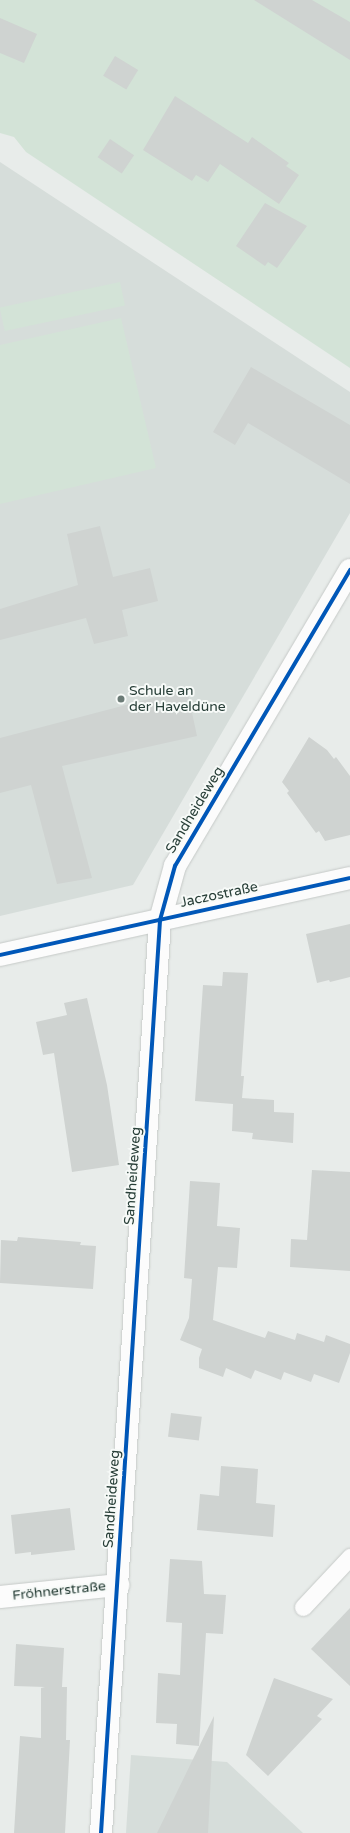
<!DOCTYPE html>
<meta charset="utf-8">
<style>
body{margin:0}
#map{position:relative;width:350px;height:1833px;overflow:hidden;background:#e8ecea;font-family:"Varela Round",sans-serif}
div>[style]{position:absolute}
.built>*{inset:0;background:#d6ddda}
.green>*{inset:0;background:#d3e3d7;transform-origin:0 0}
.building>*{inset:0;background:#cfd3d1;transform-origin:0 0}
.roads{filter:drop-shadow(0 0 1px #c5c9c7) drop-shadow(0 0 1px #c5c9c7)}
.service>*{height:17px;margin:-8.5px;padding:0 8.5px;transform-origin:8.5px;border-radius:8.5px;background:#fcfcfc}
.minor>*{height:22px;margin:-11px;padding:0 11px;transform-origin:11px;border-radius:11px;background:#fcfcfc}
.cycleway>*{height:4px;margin:-2px;padding:0 2px;transform-origin:2px;border-radius:2px;background:#0057b8}
.dots>*{width:11px;height:11px;translate:-50% -50%;box-sizing:border-box;border:2px solid #f7faf8;border-radius:50%}
span{translate:-50% -50%;white-space:nowrap;text-align:center;line-height:1.15;-webkit-text-stroke:4px #f7faf8;paint-order:stroke}
.poi-label{font-size:14px;color:#273e37}
.left{translate:0 -50%;text-align:left}
.street-label{font-size:14px;color:#273e37}
</style>
<div id="map">
<div class="built">
<i style="clip-path:polygon(0 162px,350px 392px,350px 513px,133px 885px,0 916px)"></i>
<i style="clip-path:polygon(131px 1755px,227px 1762px,303px 1833px,126px 1833px)"></i>
</div>
<div class="green">
<i style="clip-path:polygon(0 0,350px 0,350px 368px,26px 152px,14px 137px,0 133px)"></i>
<i style="left:120px;top:282px;width:24px;height:123px;rotate:78deg"></i>
<i style="clip-path:polygon(121px 318px,156px 468px,0 504px,0 345px)"></i>
</div>
<div class="building">
<i style="clip-path:polygon(254px 0,312px 0,350px 22px,350px 60px)"></i>
<i style="clip-path:polygon(0 18px,37px 34px,24px 63px,0 53px)"></i>
<i style="left:115px;top:56px;width:27px;height:23px;rotate:31deg"></i>
<i style="clip-path:polygon(175px 96px,248px 143px,252px 137px,289px 163px,286px 166px,299px 175px,279px 204px,220px 164px,208px 182px,196px 175px,192px 181px,143px 150px)"></i>
<i style="left:110px;top:139px;width:29px;height:22px;rotate:34deg"></i>
<i style="clip-path:polygon(265px 203px,307px 226px,277px 268px,268px 262px,265px 266px,236px 246px)"></i>
<i style="clip-path:polygon(251px 367px,350px 425px,350px 484px,248px 423px,235px 445px,213px 432px)"></i>
<i style="clip-path:polygon(100px 526px,113px 577px,150px 568px,158px 601px,122px 610px,128px 636px,94px 644px,86px 618px,0 640px,0 609px,78px 585px,67px 534px)"></i>
<i style="clip-path:polygon(187px 689px,197px 736px,62px 766px,92px 878px,57px 884px,31px 785px,0 793px,0 738px)"></i>
<i style="clip-path:polygon(309px 737px,327px 750px,334px 759px,336px 757px,350px 776px,350px 835px,325px 841px,319px 831px,316px 833px,287px 793px,289px 791px,282px 782px)"></i>
<i style="clip-path:polygon(350px 924px,350px 977px,330px 982px,329px 980px,317px 983px,306px 934px)"></i>
<i style="clip-path:polygon(223px 972px,248px 973px,241px 1076px,244px 1076px,242px 1098px,274px 1100px,274px 1112px,294px 1113px,293px 1143px,252px 1139px,253px 1133px,232px 1131px,233px 1104px,195px 1101px,203px 985px,222px 986px)"></i>
<i style="clip-path:polygon(87px 998px,107px 1085px,119px 1165px,72px 1172px,54px 1053px,43px 1055px,36px 1022px,67px 1015px,64px 1003px)"></i>
<i style="clip-path:polygon(312px 1170px,350px 1172px,350px 1271px,290px 1267px,291px 1239px,307px 1240px)"></i>
<i style="clip-path:polygon(190px 1181px,220px 1183px,217px 1226px,240px 1228px,237px 1268px,218px 1267px,213px 1320px,265px 1338px,268px 1331px,295px 1340px,297px 1333px,324px 1342px,326px 1335px,350px 1344px,350px 1353px,339px 1383px,314px 1374px,311px 1382px,284px 1372px,281px 1380px,255px 1370px,251px 1379px,226px 1368px,223px 1377px,199px 1368px,199px 1358px,202px 1349px,180px 1340px,189px 1318px,192px 1279px,184px 1278px)"></i>
<i style="clip-path:polygon(18px 1237px,81px 1242px,80px 1245px,96px 1246px,93px 1289px,0 1283px,1px 1240px,17px 1241px)"></i>
<i style="left:171px;top:1413px;width:31px;height:24px;rotate:7deg"></i>
<i style="clip-path:polygon(221px 1466px,258px 1469px,256px 1503px,275px 1505px,273px 1537px,197px 1530px,200px 1494px,219px 1496px)"></i>
<i style="clip-path:polygon(70px 1508px,75px 1550px,31px 1555px,31px 1552px,15px 1554px,11px 1515px)"></i>
<i style="clip-path:polygon(170px 1559px,202px 1561px,204px 1594px,226px 1595px,223px 1634px,206px 1633px,199px 1746px,176px 1744px,177px 1724px,156px 1723px,158px 1673px,180px 1675px,182px 1623px,166px 1622px)"></i>
<i style="clip-path:polygon(350px 1608px,350px 1686px,311px 1649px)"></i>
<i style="clip-path:polygon(16px 1644px,64px 1648px,62px 1687px,67px 1687px,66px 1740px,70px 1740px,65px 1833px,14px 1833px,20px 1736px,41px 1738px,41px 1688px,45px 1687px,14px 1686px)"></i>
<i style="clip-path:polygon(274px 1678px,333px 1699px,317px 1716px,322px 1719px,268px 1776px,246px 1755px)"></i>
<i style="clip-path:polygon(214px 1716px,208px 1833px,157px 1833px)"></i>
</div>
<div class="roads">
<div class="service">
<i style="left:303px;top:1607px;width:69px;rotate:-46.8deg"></i>
</div>
<div class="minor">
<i style="left:0;top:955px;width:358px;rotate:-12.4deg"></i>
<i style="left:0;top:1597px;width:119px;rotate:-5.8deg"></i>
<i style="left:101px;top:1833px;width:915px;rotate:-86.3deg"></i>
<i style="left:160px;top:920px;width:56px;rotate:-74.5deg"></i>
<i style="left:175px;top:866px;width:344px;rotate:-59.4deg"></i>
</div>
</div>
<div class="cycleway">
<i style="left:0;top:955px;width:358px;rotate:-12.4deg"></i>
<i style="left:101px;top:1833px;width:915px;rotate:-86.3deg"></i>
<i style="left:160px;top:920px;width:56px;rotate:-74.5deg"></i>
<i style="left:175px;top:866px;width:344px;rotate:-59.4deg"></i>
</div>
<div class="dots">
<i style="left:121px;top:699px;background:#6b7b76"></i>
</div>
<div class="poi-label">
<span class="left" style="left:129px;top:699px">Schule an<br>der Haveldüne</span>
</div>
<div class="street-label">
<span style="left:195px;top:810px;rotate:-59deg">Sandheideweg</span>
<span style="left:219px;top:895px;rotate:-12deg">Jaczostraße</span>
<span style="left:133px;top:1176px;rotate:-86deg">Sandheideweg</span>
<span style="left:112px;top:1499px;rotate:-86deg">Sandheideweg</span>
<span style="left:59px;top:1591px;rotate:-6deg">Fröhnerstraße</span>
</div>
</div>
